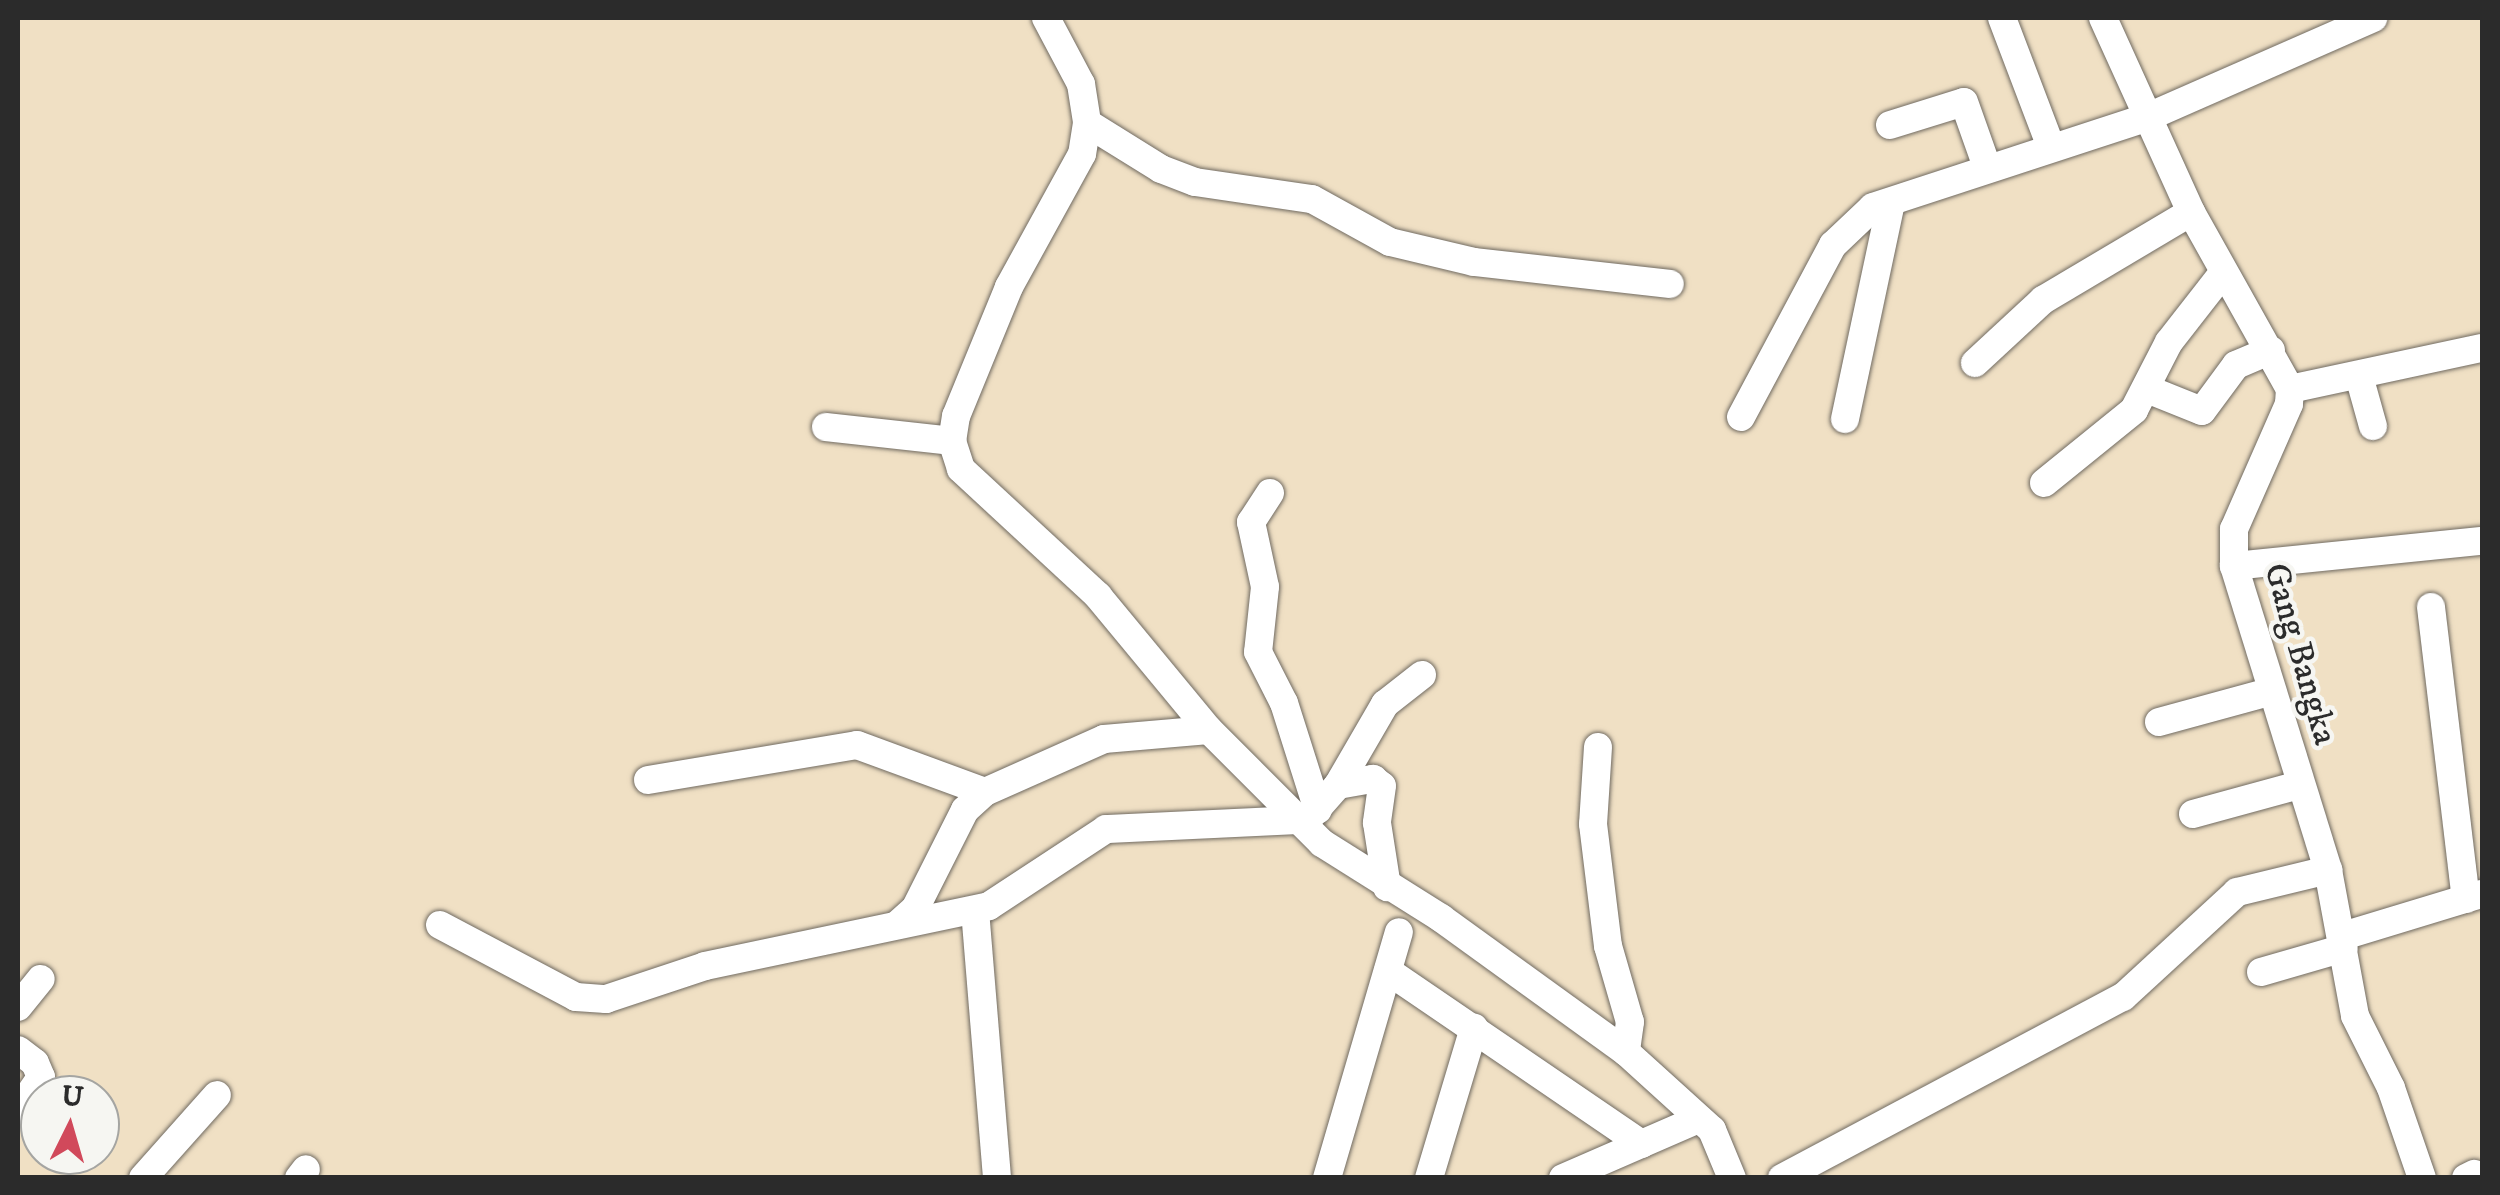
<!DOCTYPE html>
<style>
body{margin:0}
#map{position:relative;width:2500px;height:1195px;overflow:hidden;background:#f0e0c4;font-family:"IM FELL DW Pica",serif}
div>[style]{position:absolute}
.roads{filter:drop-shadow(0 0 2px #706a61) drop-shadow(0 0 2px #706a61)}
.minor>*{height:28px;margin:-14px;padding:0 14px;transform-origin:14px;border-radius:14px;background:#fff}
span{translate:-50% -50%;white-space:nowrap;text-align:center;line-height:1.15;-webkit-text-stroke:9px #f6f6f2;paint-order:stroke}
.street-label{font-size:35px;color:#2b2b2b}
.frame{position:absolute;inset:0;border:20px solid #2b2b2b;pointer-events:none}
.north{position:absolute;left:20px;top:1075px;width:100px;height:100px;box-sizing:border-box;background:#f6f6f2;border:2px solid #a5a5a2;border-radius:50%;rotate:5deg;font-size:28px;font-weight:700;line-height:40px;text-align:center;color:#2b2b2b}
.north::after{content:'';display:block;margin:auto;width:35px;height:45px;background:#d1495b;clip-path:polygon(50% 0,100% 100%,50% 72%,0 100%)}
</style>
<div id="map">
<div class="roads">
<div class="minor">
<i style="left:1046px;top:18px;width:75px;rotate:62.1deg"></i>
<i style="left:1081px;top:84px;width:39px;rotate:81deg"></i>
<i style="left:1087px;top:123px;width:31px;rotate:99deg"></i>
<i style="left:1082px;top:154px;width:152px;rotate:118.8deg"></i>
<i style="left:1009px;top:287px;width:139px;rotate:112.3deg"></i>
<i style="left:956px;top:416px;width:25px;rotate:99deg"></i>
<i style="left:952px;top:441px;width:29px;rotate:72deg"></i>
<i style="left:961px;top:469px;width:187px;rotate:42.8deg"></i>
<i style="left:1098px;top:596px;width:174px;rotate:50.4deg"></i>
<i style="left:1209px;top:730px;width:160px;rotate:45deg"></i>
<i style="left:1322px;top:843px;width:141px;rotate:32.2deg"></i>
<i style="left:1441px;top:918px;width:228px;rotate:35.9deg"></i>
<i style="left:1626px;top:1052px;width:116px;rotate:42.2deg"></i>
<i style="left:1712px;top:1130px;width:52px;rotate:67.4deg"></i>
<i style="left:2002px;top:18px;width:138px;rotate:69.2deg"></i>
<i style="left:2103px;top:18px;width:213px;rotate:65.6deg"></i>
<i style="left:2191px;top:212px;width:203px;rotate:60.8deg"></i>
<i style="left:2290px;top:389px;width:15px;rotate:94deg"></i>
<i style="left:2289px;top:404px;width:137px;rotate:113.7deg"></i>
<i style="left:2234px;top:529px;width:37px;rotate:90deg"></i>
<i style="left:2234px;top:566px;width:318px;rotate:72.8deg"></i>
<i style="left:2328px;top:870px;width:148px;rotate:79.5deg"></i>
<i style="left:2355px;top:1016px;width:80px;rotate:63.4deg"></i>
<i style="left:2391px;top:1088px;width:95px;rotate:71deg"></i>
<i style="left:1087px;top:123px;width:87px;rotate:31.9deg"></i>
<i style="left:1161px;top:169px;width:36px;rotate:21deg"></i>
<i style="left:1195px;top:182px;width:118px;rotate:8.3deg"></i>
<i style="left:1312px;top:199px;width:89px;rotate:28.9deg"></i>
<i style="left:1390px;top:242px;width:86px;rotate:13.4deg"></i>
<i style="left:1474px;top:262px;width:197px;rotate:6.4deg"></i>
<i style="left:1890px;top:125px;width:77px;rotate:-17.3deg"></i>
<i style="left:1964px;top:102px;width:69px;rotate:70.5deg"></i>
<i style="left:1975px;top:363px;width:93px;rotate:-42.8deg"></i>
<i style="left:2043px;top:300px;width:172px;rotate:-30.7deg"></i>
<i style="left:2359px;top:376px;width:52px;rotate:74.4deg"></i>
<i style="left:2147px;top:389px;width:59px;rotate:21.8deg"></i>
<i style="left:2202px;top:411px;width:57px;rotate:-53.5deg"></i>
<i style="left:2236px;top:365px;width:38px;rotate:-23deg"></i>
<i style="left:2290px;top:389px;width:196px;rotate:-12.1deg"></i>
<i style="left:1741px;top:417px;width:195px;rotate:-61.9deg"></i>
<i style="left:1833px;top:245px;width:55px;rotate:-43.5deg"></i>
<i style="left:1873px;top:207px;width:289px;rotate:-18.1deg"></i>
<i style="left:2148px;top:117px;width:246px;rotate:-23.7deg"></i>
<i style="left:1845px;top:419px;width:221px;rotate:-78deg"></i>
<i style="left:826px;top:427px;width:127px;rotate:6.3deg"></i>
<i style="left:2044px;top:483px;width:116px;rotate:-39deg"></i>
<i style="left:2134px;top:410px;width:76px;rotate:-62.8deg"></i>
<i style="left:2169px;top:342px;width:88px;rotate:-52deg"></i>
<i style="left:1270px;top:493px;width:35px;rotate:123deg"></i>
<i style="left:1251px;top:522px;width:66px;rotate:77.8deg"></i>
<i style="left:1265px;top:587px;width:65px;rotate:96.1deg"></i>
<i style="left:1258px;top:652px;width:57px;rotate:63deg"></i>
<i style="left:1284px;top:703px;width:112px;rotate:72.4deg"></i>
<i style="left:2234px;top:566px;width:249px;rotate:-5.8deg"></i>
<i style="left:2431px;top:607px;width:294px;rotate:83.2deg"></i>
<i style="left:2159px;top:722px;width:114px;rotate:-15.3deg"></i>
<i style="left:1598px;top:747px;width:77px;rotate:93.7deg"></i>
<i style="left:1593px;top:824px;width:123px;rotate:83deg"></i>
<i style="left:1608px;top:946px;width:79px;rotate:73.9deg"></i>
<i style="left:1630px;top:1022px;width:30px;rotate:98deg"></i>
<i style="left:648px;top:780px;width:212px;rotate:-9.5deg"></i>
<i style="left:857px;top:745px;width:136px;rotate:20.2deg"></i>
<i style="left:1338px;top:785px;width:36px;rotate:-10deg"></i>
<i style="left:1373px;top:779px;width:11px;rotate:38deg"></i>
<i style="left:1382px;top:786px;width:37px;rotate:98deg"></i>
<i style="left:1377px;top:823px;width:65px;rotate:81.1deg"></i>
<i style="left:2193px;top:814px;width:110px;rotate:-15.3deg"></i>
<i style="left:1308px;top:819px;width:45px;rotate:-48.6deg"></i>
<i style="left:1338px;top:785px;width:94px;rotate:-59.9deg"></i>
<i style="left:1385px;top:704px;width:47px;rotate:-38.1deg"></i>
<i style="left:975px;top:910px;width:269px;rotate:85.3deg"></i>
<i style="left:440px;top:925px;width:154px;rotate:27.9deg"></i>
<i style="left:576px;top:997px;width:30px;rotate:4deg"></i>
<i style="left:606px;top:999px;width:104px;rotate:-18.4deg"></i>
<i style="left:705px;top:966px;width:290px;rotate:-11.9deg"></i>
<i style="left:989px;top:906px;width:140px;rotate:-33.3deg"></i>
<i style="left:1106px;top:829px;width:194px;rotate:-2.7deg"></i>
<i style="left:897px;top:925px;width:24px;rotate:-42deg"></i>
<i style="left:915px;top:909px;width:111px;rotate:-63.2deg"></i>
<i style="left:965px;top:810px;width:27px;rotate:-42deg"></i>
<i style="left:985px;top:792px;width:130px;rotate:-24deg"></i>
<i style="left:1104px;top:739px;width:105px;rotate:-4.9deg"></i>
<i style="left:2343px;top:936px;width:144px;rotate:-16.9deg"></i>
<i style="left:1388px;top:971px;width:307px;rotate:34.3deg"></i>
<i style="left:2261px;top:972px;width:86px;rotate:-16.1deg"></i>
<i style="left:18px;top:1007px;width:36px;rotate:-51deg"></i>
<i style="left:18px;top:1050px;width:21px;rotate:37deg"></i>
<i style="left:35px;top:1063px;width:15px;rotate:67deg"></i>
<i style="left:41px;top:1077px;width:41px;rotate:124.1deg"></i>
<i style="left:143px;top:1178px;width:111px;rotate:-48.3deg"></i>
<i style="left:299px;top:1178px;width:11px;rotate:-52deg"></i>
<i style="left:1327px;top:1178px;width:256px;rotate:-73.7deg"></i>
<i style="left:1429px;top:1178px;width:157px;rotate:-73.3deg"></i>
<i style="left:1563px;top:1178px;width:148px;rotate:-23.5deg"></i>
<i style="left:1782px;top:1178px;width:386px;rotate:-28deg"></i>
<i style="left:2123px;top:997px;width:155px;rotate:-42.6deg"></i>
<i style="left:2237px;top:892px;width:94px;rotate:-13.6deg"></i>
<i style="left:2466px;top:1178px;width:9px;rotate:-27deg"></i>
</div>
</div>
<div class="street-label">
<span style="left:2300px;top:654px;rotate:74deg">Gang Bangka</span>
</div>
<div class="frame"></div>
<div class="north">U</div>
</div>
